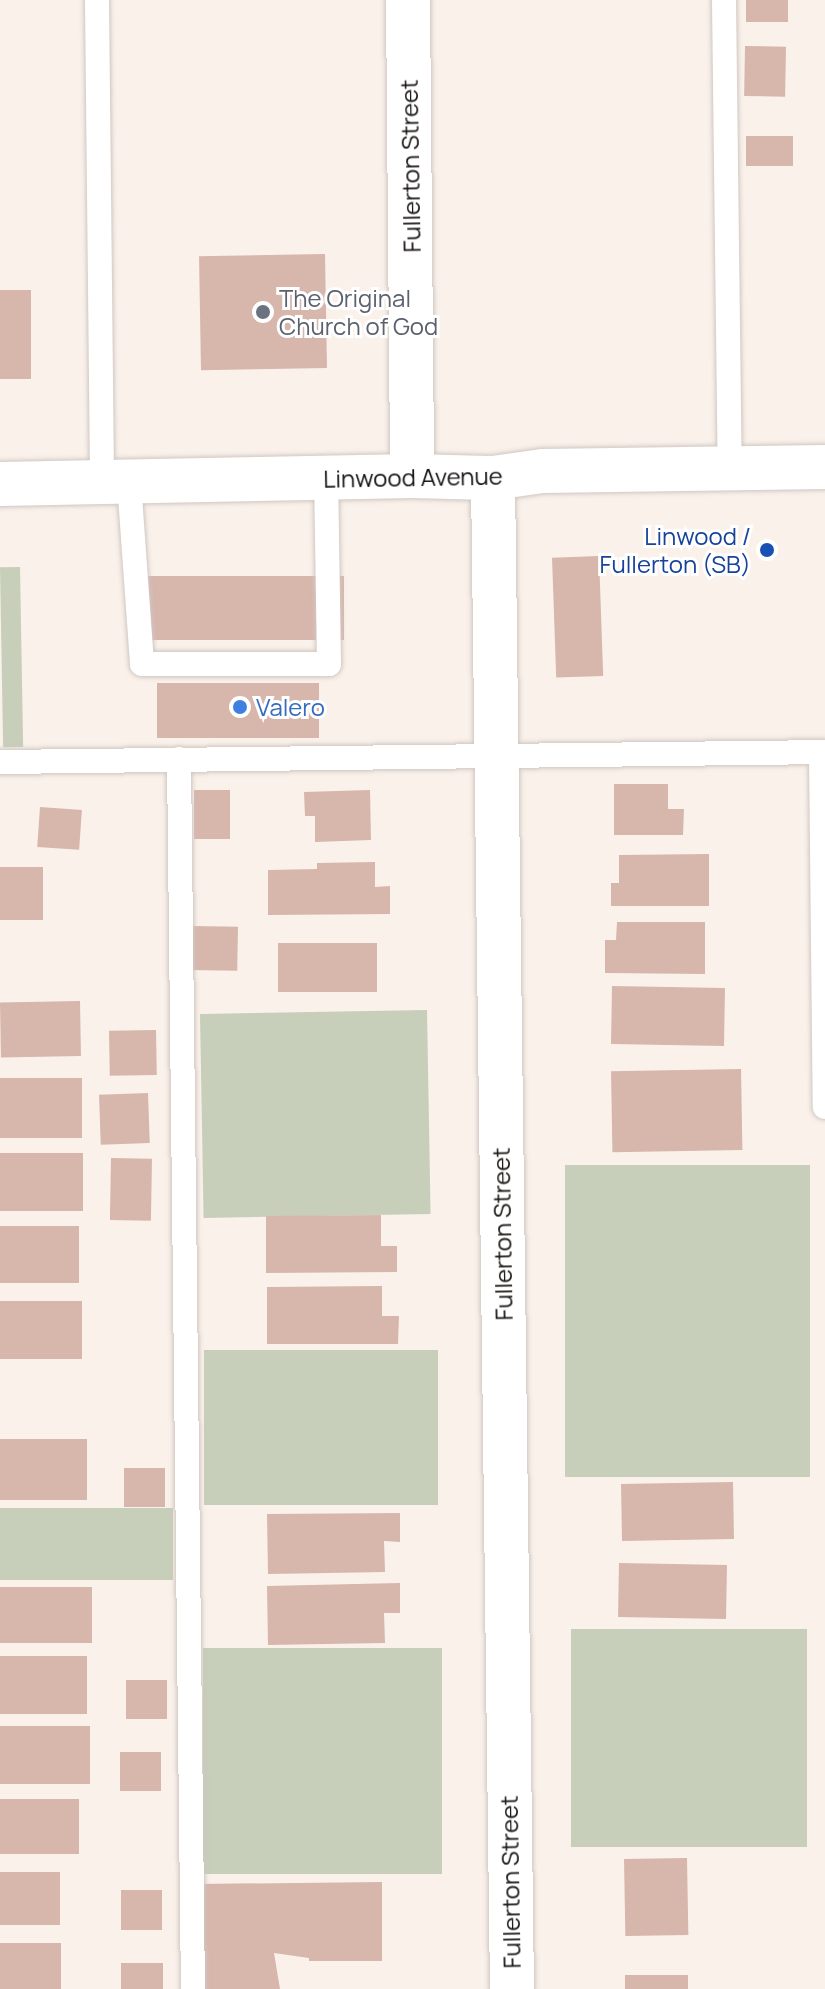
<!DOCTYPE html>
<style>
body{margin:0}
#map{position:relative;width:825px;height:1989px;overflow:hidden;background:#faf1eb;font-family:Manrope,sans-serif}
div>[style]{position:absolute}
.green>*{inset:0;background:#c7ceba;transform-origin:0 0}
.building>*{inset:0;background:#d7b6ac;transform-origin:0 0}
.roads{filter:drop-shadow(0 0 2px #d0c7c1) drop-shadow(0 0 2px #d0c7c1)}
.lane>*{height:24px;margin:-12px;padding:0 12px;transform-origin:12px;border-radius:12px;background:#fff}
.street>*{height:44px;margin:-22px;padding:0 22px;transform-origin:22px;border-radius:22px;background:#fff}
.secondary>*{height:44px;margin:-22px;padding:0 22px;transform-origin:22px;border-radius:22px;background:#fff}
.dots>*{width:22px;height:22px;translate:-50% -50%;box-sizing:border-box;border:4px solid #fff;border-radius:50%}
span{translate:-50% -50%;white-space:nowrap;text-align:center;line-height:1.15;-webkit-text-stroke:6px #fff;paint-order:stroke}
.street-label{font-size:24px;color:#171412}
.worship-label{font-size:24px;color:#5b616d}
.left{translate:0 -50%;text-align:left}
.transit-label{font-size:24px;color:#164399}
.right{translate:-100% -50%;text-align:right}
.shop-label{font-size:24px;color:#366cbe}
</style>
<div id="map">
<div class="green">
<i style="left:20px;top:567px;width:180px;height:20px;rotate:89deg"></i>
<i style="left:427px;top:1010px;width:204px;height:227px;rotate:89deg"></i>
<i style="left:565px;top:1165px;width:245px;height:312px"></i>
<i style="left:438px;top:1350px;width:155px;height:234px;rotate:90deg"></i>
<i style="left:173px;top:1508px;width:72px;height:173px;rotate:90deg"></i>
<i style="left:571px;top:1629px;width:236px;height:218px"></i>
<i style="left:203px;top:1648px;width:239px;height:226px"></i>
</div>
<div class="building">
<i style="left:746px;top:0;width:42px;height:22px"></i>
<i style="left:745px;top:46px;width:41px;height:50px;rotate:1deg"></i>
<i style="left:746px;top:136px;width:47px;height:30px"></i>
<i style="left:325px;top:254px;width:114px;height:126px;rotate:89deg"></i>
<i style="left:0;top:290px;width:31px;height:89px"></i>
<i style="left:599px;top:556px;width:120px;height:47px;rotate:88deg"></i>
<i style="left:133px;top:576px;width:211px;height:64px"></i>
<i style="left:319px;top:683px;width:55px;height:162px;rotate:90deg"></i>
<i style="clip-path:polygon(614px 784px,668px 784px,668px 809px,684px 809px,683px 835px,614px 835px)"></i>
<i style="left:194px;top:790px;width:36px;height:49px"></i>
<i style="clip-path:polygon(370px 790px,371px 840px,315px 842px,315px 816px,305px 816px,304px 792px)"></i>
<i style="left:40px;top:807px;width:42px;height:40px;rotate:4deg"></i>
<i style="clip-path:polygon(709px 854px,709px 906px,611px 906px,611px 883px,619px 883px,619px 855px)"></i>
<i style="clip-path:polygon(375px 862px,375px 887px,390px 886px,390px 914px,268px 915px,268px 870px,317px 869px,317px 863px)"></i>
<i style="left:0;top:867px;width:43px;height:53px"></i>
<i style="clip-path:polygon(617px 922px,705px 922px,705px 974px,605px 973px,605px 940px,616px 940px)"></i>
<i style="left:191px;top:926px;width:47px;height:44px;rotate:1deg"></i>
<i style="left:278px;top:943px;width:99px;height:49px"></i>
<i style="left:725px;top:988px;width:58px;height:113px;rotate:91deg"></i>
<i style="left:80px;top:1001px;width:55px;height:80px;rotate:89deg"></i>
<i style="left:156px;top:1030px;width:45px;height:47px;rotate:89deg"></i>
<i style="left:741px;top:1069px;width:81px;height:130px;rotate:89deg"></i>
<i style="left:0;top:1078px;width:82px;height:60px"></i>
<i style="left:148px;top:1093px;width:50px;height:49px;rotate:88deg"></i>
<i style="left:0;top:1153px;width:83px;height:58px"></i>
<i style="left:111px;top:1158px;width:41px;height:62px;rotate:1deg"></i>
<i style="clip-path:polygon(381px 1215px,381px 1246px,397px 1246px,397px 1272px,266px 1273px,266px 1216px)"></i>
<i style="left:0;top:1226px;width:79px;height:57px"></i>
<i style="clip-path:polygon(382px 1286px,382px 1316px,399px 1316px,398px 1344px,267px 1344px,267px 1287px)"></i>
<i style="left:0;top:1301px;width:82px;height:58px"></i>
<i style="left:0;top:1439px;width:87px;height:61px"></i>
<i style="left:124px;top:1468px;width:41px;height:39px"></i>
<i style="left:733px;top:1482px;width:57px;height:112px;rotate:89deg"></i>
<i style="clip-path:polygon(400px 1513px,400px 1542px,384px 1541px,385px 1572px,268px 1574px,267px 1514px)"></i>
<i style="left:619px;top:1563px;width:108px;height:54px;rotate:1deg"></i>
<i style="clip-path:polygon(400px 1583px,400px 1613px,384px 1613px,385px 1643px,268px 1645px,267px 1586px)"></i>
<i style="left:92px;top:1587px;width:56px;height:92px;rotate:90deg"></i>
<i style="left:87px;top:1656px;width:58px;height:87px;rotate:90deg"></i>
<i style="left:126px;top:1680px;width:41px;height:39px"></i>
<i style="left:90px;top:1726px;width:58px;height:90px;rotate:90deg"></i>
<i style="left:120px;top:1752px;width:41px;height:39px"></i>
<i style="left:0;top:1799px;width:79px;height:55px"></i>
<i style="left:687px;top:1858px;width:77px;height:63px;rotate:89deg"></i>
<i style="left:0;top:1872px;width:60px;height:53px"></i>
<i style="clip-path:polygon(382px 1882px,382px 1961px,309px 1961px,309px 1958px,274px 1953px,280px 1989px,197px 1989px,197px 1884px)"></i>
<i style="left:121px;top:1890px;width:41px;height:40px"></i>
<i style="left:0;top:1943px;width:61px;height:46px"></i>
<i style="left:121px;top:1963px;width:42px;height:26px"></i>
<i style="left:688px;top:1975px;width:14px;height:63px;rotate:90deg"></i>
</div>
<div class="roads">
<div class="lane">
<i style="left:97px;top:0;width:482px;rotate:89.4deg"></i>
<i style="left:724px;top:0;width:468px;rotate:89.3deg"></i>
<i style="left:129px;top:482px;width:182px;rotate:85.9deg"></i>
<i style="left:142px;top:664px;width:187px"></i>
<i style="left:329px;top:664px;width:186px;rotate:-90.9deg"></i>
<i style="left:821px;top:752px;width:355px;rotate:89.4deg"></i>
<i style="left:179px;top:759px;width:1230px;rotate:89.35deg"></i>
<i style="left:0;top:762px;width:825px;rotate:-0.69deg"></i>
</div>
<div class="street">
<i style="left:408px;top:0;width:476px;rotate:89.5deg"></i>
<i style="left:493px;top:478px;width:1511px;rotate:89.28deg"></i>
</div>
<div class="secondary">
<i style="left:0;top:484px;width:412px;rotate:-1.1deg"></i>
<i style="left:412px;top:476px;width:81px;rotate:1.4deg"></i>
<i style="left:493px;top:478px;width:50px;rotate:-8deg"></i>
<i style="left:543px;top:471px;width:282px;rotate:-0.8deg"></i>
</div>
</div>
<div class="dots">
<i style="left:263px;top:312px;background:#6b7280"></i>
<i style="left:767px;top:550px;background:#1a4fb4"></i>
<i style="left:240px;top:707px;background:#3f7fe0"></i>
</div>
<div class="street-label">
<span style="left:410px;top:166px;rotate:-91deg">Fullerton Street</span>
<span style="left:413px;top:477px;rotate:-1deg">Linwood Avenue</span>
<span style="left:502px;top:1234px;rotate:-91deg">Fullerton Street</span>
<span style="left:510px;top:1882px;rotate:-91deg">Fullerton Street</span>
</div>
<div class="worship-label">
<span class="left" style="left:279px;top:312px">The Original<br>Church of God</span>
</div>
<div class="transit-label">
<span class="right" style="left:751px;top:550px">Linwood /<br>Fullerton (SB)</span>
</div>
<div class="shop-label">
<span class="left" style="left:256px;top:707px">Valero</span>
</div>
</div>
